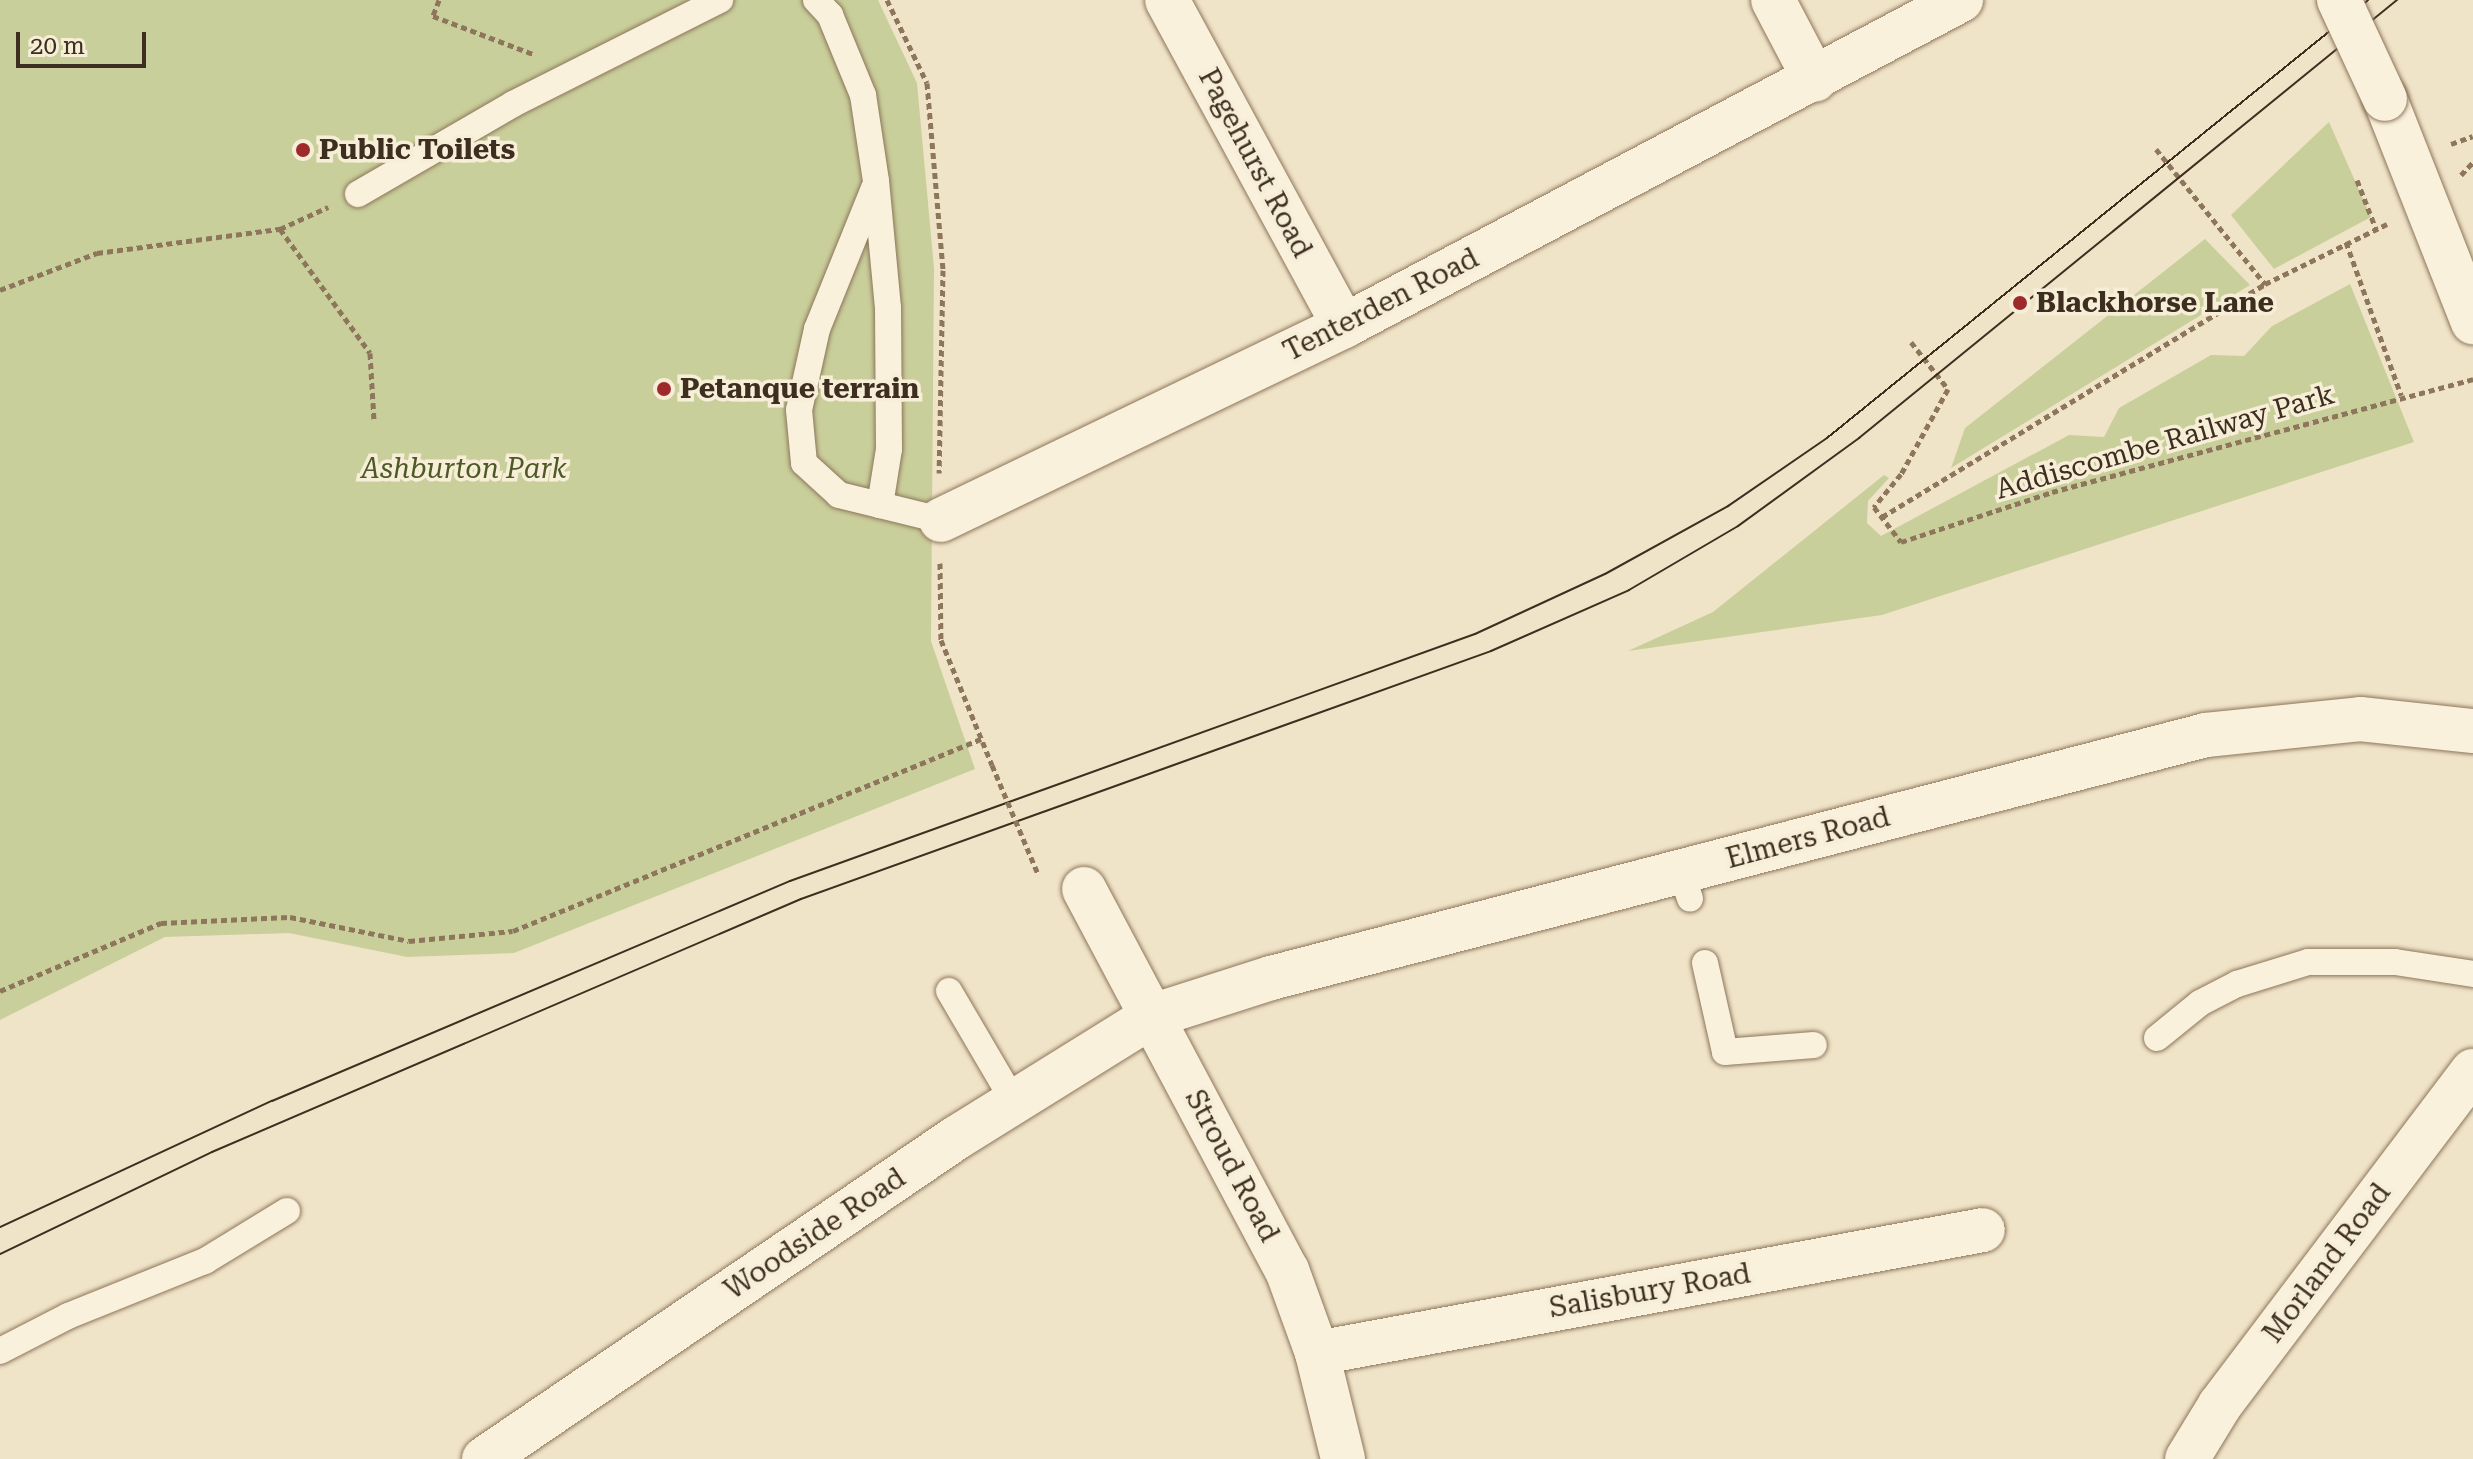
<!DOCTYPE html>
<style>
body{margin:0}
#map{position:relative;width:2473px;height:1459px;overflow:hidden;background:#f0e4c8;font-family:"Roboto Serif",serif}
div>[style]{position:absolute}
.green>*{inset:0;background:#c9cf9b}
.path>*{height:5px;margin-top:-2.5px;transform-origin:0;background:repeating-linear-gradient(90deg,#8d765c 0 6px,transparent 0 10px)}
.roads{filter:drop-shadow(0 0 2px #8d765c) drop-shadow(0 0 2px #8d765c)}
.service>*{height:26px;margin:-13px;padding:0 13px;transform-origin:13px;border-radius:13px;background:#faf1dc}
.minor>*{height:44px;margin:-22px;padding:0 22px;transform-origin:22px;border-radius:22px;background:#faf1dc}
.tertiary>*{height:44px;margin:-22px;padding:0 22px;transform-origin:22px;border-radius:22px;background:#faf1dc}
.secondary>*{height:44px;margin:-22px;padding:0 22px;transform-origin:22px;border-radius:22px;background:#faf1dc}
.tram>*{height:2px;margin:-1px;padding:0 1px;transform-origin:1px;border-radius:1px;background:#3d2e20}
.path-bridge>*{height:5px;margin-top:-2.5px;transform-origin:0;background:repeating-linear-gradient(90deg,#8d765c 0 6px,transparent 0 10px)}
.bridges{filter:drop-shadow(0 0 2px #8d765c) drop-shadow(0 0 2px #8d765c)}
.tertiary-bridge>*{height:44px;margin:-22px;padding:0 22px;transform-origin:22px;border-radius:22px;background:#faf1dc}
.dots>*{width:22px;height:22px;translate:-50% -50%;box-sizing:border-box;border:4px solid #f7eed8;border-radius:50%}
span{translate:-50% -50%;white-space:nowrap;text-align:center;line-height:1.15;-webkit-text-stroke:7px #f7eed8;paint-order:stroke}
.poi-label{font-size:28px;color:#3d2e20;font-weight:700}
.left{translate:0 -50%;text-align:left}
.street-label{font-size:28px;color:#3d2e20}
.park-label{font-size:28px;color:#4d5a26;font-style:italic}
.scale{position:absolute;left:16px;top:32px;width:130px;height:36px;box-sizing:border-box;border:4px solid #3d2e20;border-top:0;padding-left:10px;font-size:24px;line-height:28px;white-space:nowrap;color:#3d2e20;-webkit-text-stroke:6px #f7eed8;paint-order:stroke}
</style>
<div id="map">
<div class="green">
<i style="clip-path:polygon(0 0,878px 0,917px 83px,934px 268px,931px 641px,975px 769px,514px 953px,407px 957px,289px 933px,165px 937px,0 1020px)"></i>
<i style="clip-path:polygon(2329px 122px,2371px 217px,2274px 269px,2231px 215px)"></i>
<i style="clip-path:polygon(2205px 239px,2250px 285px,1951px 468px,1965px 428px)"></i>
<i style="clip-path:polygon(2350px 284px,2414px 442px,1882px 615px,1628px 651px,1713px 612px,1884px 475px,1889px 478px,1868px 501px,1867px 523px,1881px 536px,2069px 435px,2104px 437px,2119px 408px,2211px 355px,2244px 356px,2272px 326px)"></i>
</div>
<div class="path">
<i style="left:439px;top:0;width:17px;rotate:111deg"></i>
<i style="left:433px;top:16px;width:107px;rotate:20.8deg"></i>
<i style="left:887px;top:0;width:92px;rotate:64.3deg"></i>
<i style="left:927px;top:83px;width:188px;rotate:85.1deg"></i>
<i style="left:943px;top:270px;width:203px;rotate:91.1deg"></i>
<i style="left:2451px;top:144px;width:23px;rotate:-20deg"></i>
<i style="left:2156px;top:149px;width:174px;rotate:51.1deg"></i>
<i style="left:2461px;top:175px;width:18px;rotate:-47deg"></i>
<i style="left:2357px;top:180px;width:53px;rotate:68.8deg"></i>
<i style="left:280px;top:229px;width:153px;rotate:54deg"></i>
<i style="left:370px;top:353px;width:68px;rotate:86.6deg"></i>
<i style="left:2346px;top:242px;width:163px;rotate:70.2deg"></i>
<i style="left:0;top:290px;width:104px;rotate:-20.9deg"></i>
<i style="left:97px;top:253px;width:185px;rotate:-7.5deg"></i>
<i style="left:280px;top:229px;width:53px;rotate:-24.6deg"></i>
<i style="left:1911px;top:342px;width:60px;rotate:51.8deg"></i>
<i style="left:1948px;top:389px;width:97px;rotate:118.9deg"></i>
<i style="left:1901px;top:474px;width:43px;rotate:129.3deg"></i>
<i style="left:1874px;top:507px;width:44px;rotate:52.4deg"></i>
<i style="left:1901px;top:542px;width:159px;rotate:-18.3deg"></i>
<i style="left:2052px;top:492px;width:436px;rotate:-15deg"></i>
<i style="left:1882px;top:517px;width:448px;rotate:-31.3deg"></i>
<i style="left:2265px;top:284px;width:136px;rotate:-26.2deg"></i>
<i style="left:940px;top:563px;width:77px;rotate:89.3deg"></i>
<i style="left:941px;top:640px;width:135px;rotate:67.8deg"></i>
<i style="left:0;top:991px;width:175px;rotate:-22.9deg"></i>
<i style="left:161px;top:923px;width:129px;rotate:-2.7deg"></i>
<i style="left:290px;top:917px;width:121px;rotate:11.4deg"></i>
<i style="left:409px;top:941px;width:104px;rotate:-5.5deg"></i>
<i style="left:513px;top:931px;width:506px;rotate:-22.31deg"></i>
</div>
<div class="roads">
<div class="service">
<i style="left:816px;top:0;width:21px;rotate:47deg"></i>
<i style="left:830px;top:15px;width:87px;rotate:67.6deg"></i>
<i style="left:863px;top:95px;width:87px;rotate:81.4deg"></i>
<i style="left:876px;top:181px;width:128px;rotate:84.6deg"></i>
<i style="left:888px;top:308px;width:141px;rotate:89.6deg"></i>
<i style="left:889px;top:449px;width:57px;rotate:99.1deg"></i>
<i style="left:874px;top:188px;width:152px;rotate:112deg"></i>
<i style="left:817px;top:329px;width:83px;rotate:102.5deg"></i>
<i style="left:799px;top:410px;width:53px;rotate:84.6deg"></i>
<i style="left:804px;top:463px;width:47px;rotate:42.4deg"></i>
<i style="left:839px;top:495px;width:105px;rotate:13.8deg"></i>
<i style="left:358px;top:194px;width:179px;rotate:-30.1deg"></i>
<i style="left:513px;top:104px;width:232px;rotate:-26.7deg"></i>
<i style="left:1681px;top:871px;width:29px;rotate:72deg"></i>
<i style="left:1705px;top:963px;width:91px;rotate:77.3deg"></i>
<i style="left:1725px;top:1052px;width:89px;rotate:-4.5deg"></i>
<i style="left:949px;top:991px;width:129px;rotate:59.6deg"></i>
<i style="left:2157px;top:1038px;width:55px;rotate:-39.1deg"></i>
<i style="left:2200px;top:1003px;width:42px;rotate:-27.2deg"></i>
<i style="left:2237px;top:984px;width:74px;rotate:-17.2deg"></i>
<i style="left:2308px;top:962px;width:87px"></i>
<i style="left:2395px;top:962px;width:79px;rotate:8.7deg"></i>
<i style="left:0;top:1351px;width:76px;rotate:-27.2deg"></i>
<i style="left:68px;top:1316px;width:148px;rotate:-21.9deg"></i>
<i style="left:205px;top:1261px;width:96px;rotate:-31.4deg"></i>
</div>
<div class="minor">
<i style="left:1167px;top:0;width:371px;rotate:61.5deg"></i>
<i style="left:1773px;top:0;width:90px;rotate:62.3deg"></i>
<i style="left:941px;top:520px;width:447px;rotate:-25.7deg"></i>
<i style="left:1344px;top:326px;width:698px;rotate:-27.85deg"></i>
<i style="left:1084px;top:889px;width:432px;rotate:62deg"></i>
<i style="left:1287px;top:1270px;width:88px;rotate:70.1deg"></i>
<i style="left:1317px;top:1353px;width:109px;rotate:76.2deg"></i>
<i style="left:1317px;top:1353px;width:677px;rotate:-10.46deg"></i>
<i style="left:484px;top:1459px;width:571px;rotate:-34.22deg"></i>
<i style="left:956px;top:1138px;width:231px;rotate:-31.9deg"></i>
<i style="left:1152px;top:1016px;width:125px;rotate:-17.7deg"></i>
<i style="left:1271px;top:978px;width:966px;rotate:-14.57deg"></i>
<i style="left:2206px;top:735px;width:155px;rotate:-5.9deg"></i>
<i style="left:2360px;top:719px;width:114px;rotate:6.1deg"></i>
</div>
<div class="tertiary">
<i style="left:2385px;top:99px;width:240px;rotate:68.5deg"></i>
</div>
<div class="secondary">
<i style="left:2187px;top:1459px;width:63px;rotate:-58.6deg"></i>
<i style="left:2220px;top:1405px;width:419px;rotate:-52.9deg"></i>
</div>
</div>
<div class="tram">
<i style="left:0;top:1227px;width:300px;rotate:-24.9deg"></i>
<i style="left:272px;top:1101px;width:563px;rotate:-23.01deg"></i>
<i style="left:790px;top:881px;width:728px;rotate:-19.83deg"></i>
<i style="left:1475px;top:634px;width:143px;rotate:-24.8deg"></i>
<i style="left:1605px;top:574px;width:141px;rotate:-28.9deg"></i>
<i style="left:1728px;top:506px;width:120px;rotate:-34.5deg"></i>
<i style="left:1827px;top:438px;width:696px;rotate:-38.99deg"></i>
<i style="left:0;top:1254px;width:235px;rotate:-25.7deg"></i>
<i style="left:212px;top:1152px;width:641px;rotate:-23.25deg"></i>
<i style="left:801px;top:899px;width:733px;rotate:-19.77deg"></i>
<i style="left:1491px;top:651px;width:151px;rotate:-23.8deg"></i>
<i style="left:1629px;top:590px;width:126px;rotate:-30.4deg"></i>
<i style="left:1738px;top:526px;width:150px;rotate:-36deg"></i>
<i style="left:1859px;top:438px;width:694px;rotate:-39.15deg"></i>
</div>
<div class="path-bridge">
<i style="left:992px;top:765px;width:118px;rotate:67.1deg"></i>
</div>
<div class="bridges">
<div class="tertiary-bridge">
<i style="left:2339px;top:0;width:109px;rotate:65.1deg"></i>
</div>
</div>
<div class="dots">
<i style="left:303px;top:150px;background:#9e2a2b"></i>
<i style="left:2020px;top:303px;background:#9e2a2b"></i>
<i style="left:664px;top:389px;background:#9e2a2b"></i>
</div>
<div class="poi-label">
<span class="left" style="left:319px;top:150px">Public Toilets</span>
<span class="left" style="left:2036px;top:303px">Blackhorse Lane</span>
<span class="left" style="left:680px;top:389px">Petanque terrain</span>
</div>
<div class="street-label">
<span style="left:1255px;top:163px;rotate:62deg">Pagehurst Road</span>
<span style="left:1381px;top:305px;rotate:-27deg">Tenterden Road</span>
<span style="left:2165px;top:442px;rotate:-16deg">Addiscombe Railway Park</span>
<span style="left:1808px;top:838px;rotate:-15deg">Elmers Road</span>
<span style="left:1232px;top:1166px;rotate:62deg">Stroud Road</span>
<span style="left:815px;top:1234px;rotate:-34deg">Woodside Road</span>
<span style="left:2327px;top:1263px;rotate:-53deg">Morland Road</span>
<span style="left:1650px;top:1291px;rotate:-10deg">Salisbury Road</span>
</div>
<div class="park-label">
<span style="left:464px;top:469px">Ashburton Park</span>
</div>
<div class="scale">20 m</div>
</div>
